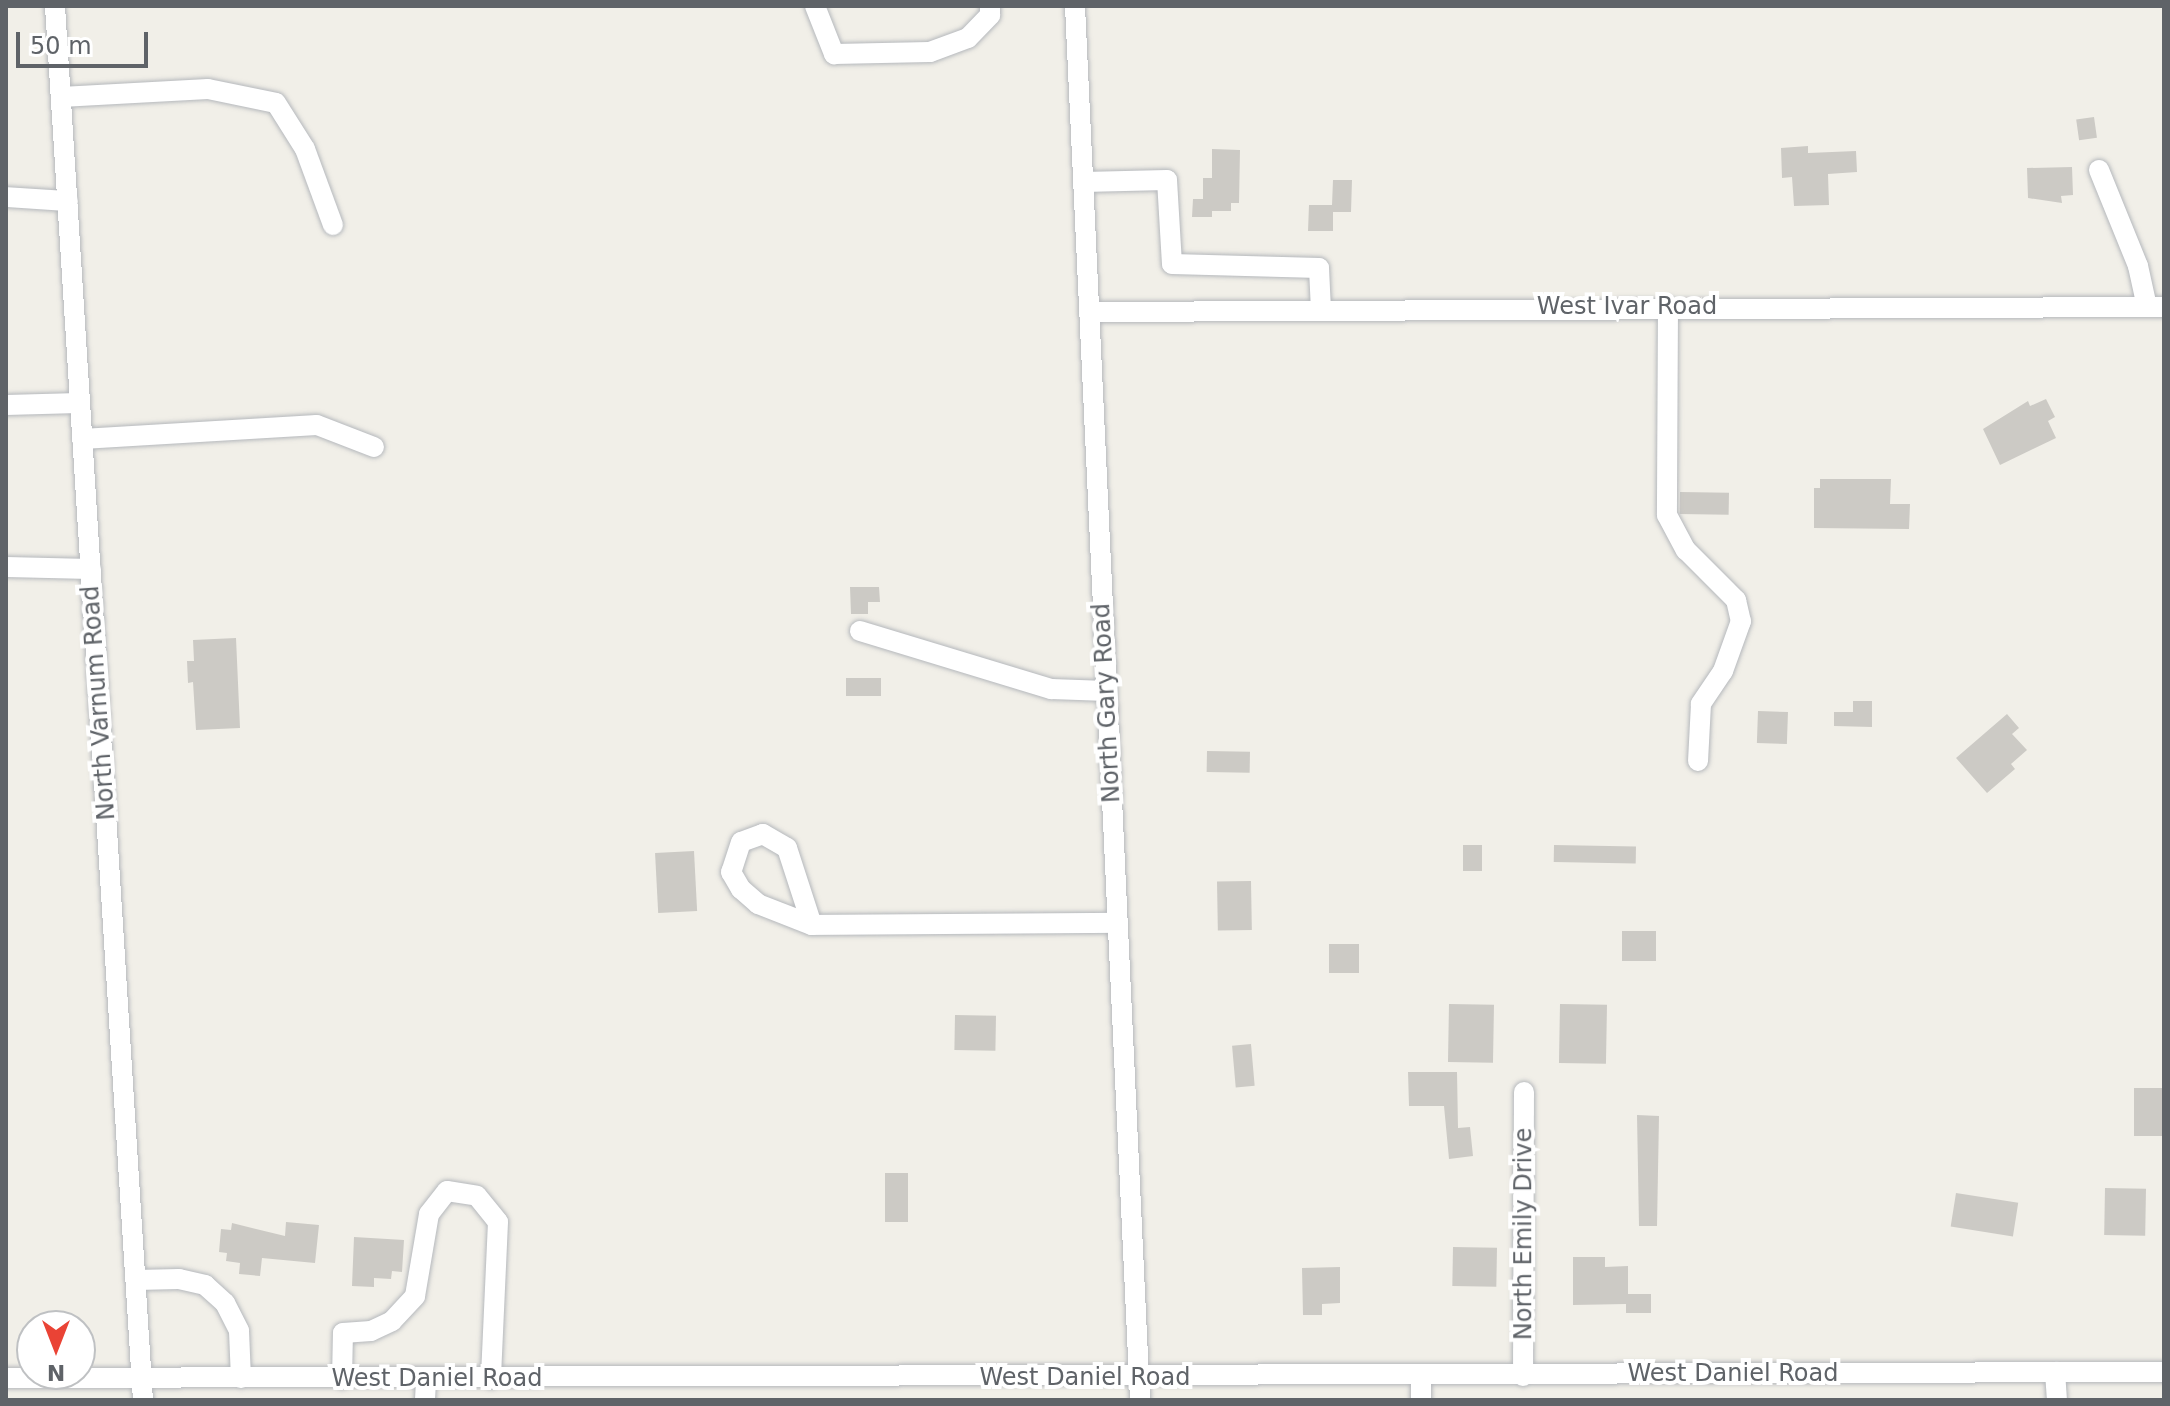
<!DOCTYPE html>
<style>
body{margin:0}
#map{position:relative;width:2170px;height:1406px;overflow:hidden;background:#f1efe8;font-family:"DejaVu Sans",sans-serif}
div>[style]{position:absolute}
.building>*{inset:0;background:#cccac5;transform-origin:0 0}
.roads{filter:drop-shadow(0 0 2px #b5b8bc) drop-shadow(0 0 2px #b5b8bc)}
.minor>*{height:20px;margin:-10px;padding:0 10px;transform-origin:10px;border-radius:10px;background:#fff}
span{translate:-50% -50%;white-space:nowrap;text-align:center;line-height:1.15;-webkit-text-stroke:8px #fff;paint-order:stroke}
.street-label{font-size:24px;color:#5f6368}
.frame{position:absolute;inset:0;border:8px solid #5f6368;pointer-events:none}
.north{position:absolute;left:16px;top:1310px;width:80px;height:80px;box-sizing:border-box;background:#fff;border:2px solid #bfc1c3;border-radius:50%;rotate:180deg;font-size:22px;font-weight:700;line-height:32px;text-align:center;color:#5f6368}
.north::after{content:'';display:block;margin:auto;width:28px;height:36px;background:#ea4335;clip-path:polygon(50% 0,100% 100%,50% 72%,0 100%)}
.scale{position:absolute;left:16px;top:32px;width:132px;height:36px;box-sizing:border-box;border:4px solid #5f6368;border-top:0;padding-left:10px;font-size:24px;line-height:28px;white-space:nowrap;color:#5f6368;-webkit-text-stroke:6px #fff;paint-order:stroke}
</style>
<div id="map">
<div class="building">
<i style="left:2094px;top:117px;width:21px;height:18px;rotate:82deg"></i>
<i style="clip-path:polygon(1808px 146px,1808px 153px,1856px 151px,1857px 172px,1828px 174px,1829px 205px,1794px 206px,1792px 177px,1782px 178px,1781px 148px)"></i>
<i style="clip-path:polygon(1212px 149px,1240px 150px,1239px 203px,1231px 203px,1231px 211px,1212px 211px,1212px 217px,1192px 217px,1193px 199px,1203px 199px,1203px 178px,1212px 178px)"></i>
<i style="clip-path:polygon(2072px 167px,2073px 195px,2061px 196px,2062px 203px,2028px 198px,2027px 168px)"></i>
<i style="clip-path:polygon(1333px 180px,1352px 180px,1351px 212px,1333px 212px,1333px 231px,1308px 231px,1309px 205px,1332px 205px)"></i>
<i style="clip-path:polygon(2046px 399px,2055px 417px,2048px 421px,2056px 438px,2000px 465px,1983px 429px,2028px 401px,2030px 406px)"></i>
<i style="clip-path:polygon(1820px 479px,1891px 479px,1890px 504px,1910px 504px,1909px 529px,1814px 528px,1814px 488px,1820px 488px)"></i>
<i style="left:1680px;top:492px;width:49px;height:22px;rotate:1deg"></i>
<i style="clip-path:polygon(850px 587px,879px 587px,880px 602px,868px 602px,868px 614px,851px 614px)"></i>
<i style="clip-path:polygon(236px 638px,240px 728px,196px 730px,193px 682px,188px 683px,187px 661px,194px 661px,193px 640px)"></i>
<i style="left:881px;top:678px;width:18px;height:35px;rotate:90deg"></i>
<i style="clip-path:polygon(1853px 701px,1872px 701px,1872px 727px,1834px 726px,1834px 712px,1853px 712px)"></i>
<i style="left:1758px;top:711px;width:30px;height:32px;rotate:2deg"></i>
<i style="clip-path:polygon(2007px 714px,2019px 728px,2012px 734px,2027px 750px,2011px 764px,2015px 769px,1987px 793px,1956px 758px)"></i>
<i style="left:1207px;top:751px;width:43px;height:21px;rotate:1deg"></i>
<i style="left:1463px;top:845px;width:19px;height:26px"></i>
<i style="left:1554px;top:845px;width:82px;height:17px;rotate:1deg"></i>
<i style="left:694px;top:851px;width:60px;height:39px;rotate:87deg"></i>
<i style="left:1251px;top:881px;width:49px;height:34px;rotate:89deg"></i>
<i style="left:1622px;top:931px;width:34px;height:30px"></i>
<i style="left:1359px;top:944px;width:29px;height:30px;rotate:90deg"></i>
<i style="left:1449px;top:1004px;width:45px;height:58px;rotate:1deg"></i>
<i style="left:1560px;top:1004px;width:47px;height:59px;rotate:1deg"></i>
<i style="left:955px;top:1015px;width:41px;height:35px;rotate:1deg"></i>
<i style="left:1251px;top:1044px;width:42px;height:19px;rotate:85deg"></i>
<i style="clip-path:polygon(1408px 1072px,1457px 1072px,1458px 1128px,1470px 1127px,1473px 1156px,1449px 1159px,1444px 1106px,1409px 1106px)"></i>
<i style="left:2134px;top:1088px;width:30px;height:48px"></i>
<i style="clip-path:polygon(1637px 1115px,1659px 1116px,1657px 1226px,1639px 1226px)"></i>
<i style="left:885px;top:1173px;width:23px;height:49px"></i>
<i style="left:2105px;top:1188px;width:41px;height:47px;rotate:1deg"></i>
<i style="left:1956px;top:1193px;width:63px;height:34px;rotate:9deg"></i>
<i style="clip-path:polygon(286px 1222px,319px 1225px,315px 1263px,262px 1258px,260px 1276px,239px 1274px,240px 1263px,226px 1261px,227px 1253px,219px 1252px,221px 1229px,231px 1230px,232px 1223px,285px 1236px)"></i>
<i style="clip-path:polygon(354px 1237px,404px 1240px,402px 1272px,392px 1271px,391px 1279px,374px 1278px,374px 1287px,352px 1286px)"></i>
<i style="left:1453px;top:1247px;width:44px;height:39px;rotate:1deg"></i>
<i style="clip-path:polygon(1573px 1257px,1605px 1257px,1605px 1267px,1628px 1266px,1628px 1294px,1651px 1294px,1651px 1313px,1626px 1313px,1626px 1304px,1573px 1305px)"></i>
<i style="clip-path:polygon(1340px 1267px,1340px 1303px,1322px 1304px,1322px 1315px,1303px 1315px,1302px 1268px)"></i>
</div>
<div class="roads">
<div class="minor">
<i style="left:55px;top:6px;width:1397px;rotate:86.39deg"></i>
<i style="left:815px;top:6px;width:52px;rotate:68.4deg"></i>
<i style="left:834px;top:54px;width:96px;rotate:-1.2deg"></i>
<i style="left:930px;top:52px;width:40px;rotate:-20.2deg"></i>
<i style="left:968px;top:38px;width:32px;rotate:-46deg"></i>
<i style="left:990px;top:15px;width:9px;rotate:-90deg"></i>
<i style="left:1075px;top:6px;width:1396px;rotate:87.33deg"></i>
<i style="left:61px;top:97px;width:147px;rotate:-3.1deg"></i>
<i style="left:208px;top:89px;width:69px;rotate:11.6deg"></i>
<i style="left:276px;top:103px;width:54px;rotate:57.8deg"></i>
<i style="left:305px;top:149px;width:81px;rotate:69.8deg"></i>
<i style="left:2099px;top:170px;width:104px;rotate:67.9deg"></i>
<i style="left:2138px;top:266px;width:42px;rotate:77.6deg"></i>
<i style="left:1083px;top:182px;width:84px;rotate:-1.4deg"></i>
<i style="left:1167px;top:180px;width:84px;rotate:86.6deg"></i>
<i style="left:1172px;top:264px;width:147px;rotate:1.6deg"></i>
<i style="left:1319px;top:268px;width:42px;rotate:87.3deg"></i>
<i style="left:6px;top:197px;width:62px;rotate:3.7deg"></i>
<i style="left:1668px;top:307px;width:208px;rotate:90.3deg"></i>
<i style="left:1667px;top:515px;width:40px;rotate:62deg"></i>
<i style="left:1686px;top:550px;width:71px;rotate:45deg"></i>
<i style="left:1736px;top:600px;width:22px;rotate:77deg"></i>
<i style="left:1741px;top:621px;width:53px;rotate:109.8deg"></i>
<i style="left:1723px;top:671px;width:40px;rotate:124deg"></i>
<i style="left:1701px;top:704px;width:57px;rotate:93deg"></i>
<i style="left:1089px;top:312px;width:1075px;rotate:-0.27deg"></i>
<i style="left:6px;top:405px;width:73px;rotate:-1.6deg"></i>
<i style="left:82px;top:439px;width:235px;rotate:-3.4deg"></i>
<i style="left:317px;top:425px;width:61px;rotate:21.1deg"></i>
<i style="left:6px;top:567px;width:85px;rotate:1.3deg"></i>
<i style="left:860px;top:631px;width:200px;rotate:16.9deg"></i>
<i style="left:1051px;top:689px;width:56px;rotate:2deg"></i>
<i style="left:812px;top:925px;width:81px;rotate:-108deg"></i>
<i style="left:787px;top:848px;width:28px;rotate:-150deg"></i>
<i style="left:763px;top:834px;width:23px;rotate:160deg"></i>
<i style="left:741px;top:842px;width:32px;rotate:108deg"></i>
<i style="left:731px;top:872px;width:20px;rotate:60deg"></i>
<i style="left:741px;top:889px;width:23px;rotate:41deg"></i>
<i style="left:758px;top:904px;width:58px;rotate:21.3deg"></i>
<i style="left:812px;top:925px;width:305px;rotate:-0.4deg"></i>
<i style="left:136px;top:1280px;width:43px;rotate:-1.3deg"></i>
<i style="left:179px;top:1279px;width:27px;rotate:13deg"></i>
<i style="left:205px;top:1285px;width:27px;rotate:42deg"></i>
<i style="left:225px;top:1303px;width:31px;rotate:63deg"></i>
<i style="left:239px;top:1331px;width:47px;rotate:87.6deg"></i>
<i style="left:2055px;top:1372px;width:28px;rotate:86deg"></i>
<i style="left:1523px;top:1376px;width:284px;rotate:-89.8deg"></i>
<i style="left:1421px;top:1377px;width:23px;rotate:90deg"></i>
<i style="left:6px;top:1378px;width:2158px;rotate:-0.16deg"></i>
<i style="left:342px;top:1379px;width:46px;rotate:-88.8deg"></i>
<i style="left:343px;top:1333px;width:28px;rotate:-4deg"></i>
<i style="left:371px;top:1331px;width:23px;rotate:-25deg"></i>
<i style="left:392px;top:1321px;width:34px;rotate:-47deg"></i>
<i style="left:415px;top:1296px;width:83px;rotate:-80.3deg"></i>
<i style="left:429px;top:1214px;width:29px;rotate:-52deg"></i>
<i style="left:447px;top:1191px;width:30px;rotate:9deg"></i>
<i style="left:477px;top:1196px;width:33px;rotate:51deg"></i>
<i style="left:498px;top:1222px;width:157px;rotate:92.6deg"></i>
<i style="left:425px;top:1400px;width:21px;rotate:-87deg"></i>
</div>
</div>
<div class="street-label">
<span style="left:1627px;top:307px">West Ivar Road</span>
<span style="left:99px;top:703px;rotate:-94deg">North Varnum Road</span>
<span style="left:1107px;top:703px;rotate:-93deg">North Gary Road</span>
<span style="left:1524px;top:1234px;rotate:-90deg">North Emily Drive</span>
<span style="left:1733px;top:1374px">West Daniel Road</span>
<span style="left:1085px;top:1378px">West Daniel Road</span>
<span style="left:437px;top:1379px">West Daniel Road</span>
</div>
<div class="frame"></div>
<div class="north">N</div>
<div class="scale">50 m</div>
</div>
